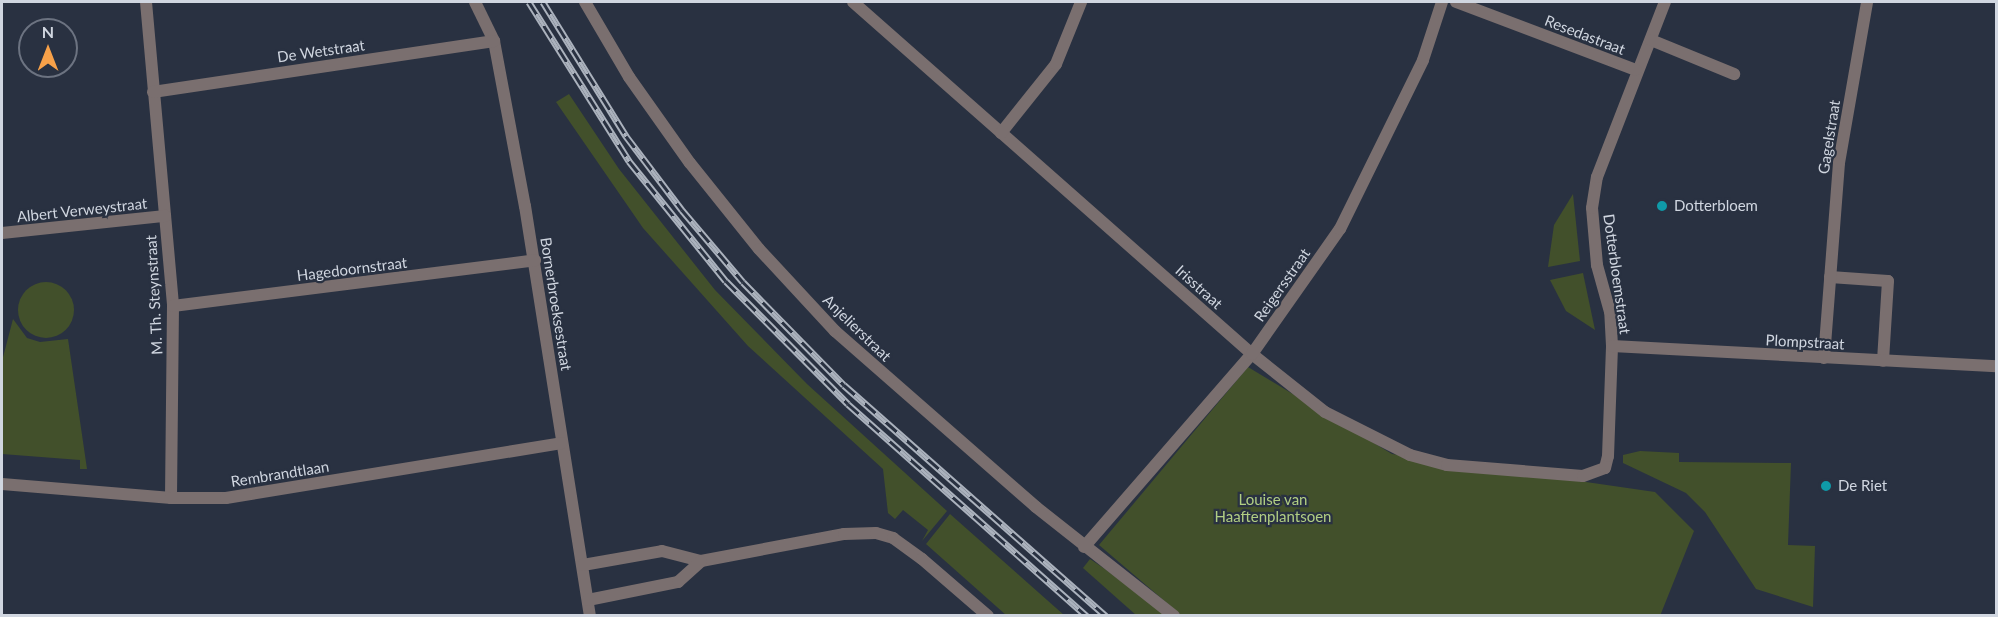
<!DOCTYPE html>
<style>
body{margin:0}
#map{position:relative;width:1998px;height:617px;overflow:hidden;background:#293141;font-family:Lato,sans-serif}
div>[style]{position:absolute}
.green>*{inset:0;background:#42502b}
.round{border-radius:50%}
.street>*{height:12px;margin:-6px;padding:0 6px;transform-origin:6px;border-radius:6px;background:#7a6f6f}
.rail>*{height:7px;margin-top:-3.5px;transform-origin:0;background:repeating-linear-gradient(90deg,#293141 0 14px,#abb2bd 0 28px);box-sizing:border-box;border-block:2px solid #abb2bd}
.dots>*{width:16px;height:16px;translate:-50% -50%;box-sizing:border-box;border:3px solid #293141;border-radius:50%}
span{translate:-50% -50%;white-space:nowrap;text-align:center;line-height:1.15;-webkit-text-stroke:4.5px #293141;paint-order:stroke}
.street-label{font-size:15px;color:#d0d6e0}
.poi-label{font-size:15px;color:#d0d6e0}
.left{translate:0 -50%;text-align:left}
.park-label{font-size:15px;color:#b1ce83}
.frame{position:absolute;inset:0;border:3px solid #d0d6e0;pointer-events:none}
.north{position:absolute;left:18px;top:18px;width:60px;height:60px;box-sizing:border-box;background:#293141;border:2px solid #6c7381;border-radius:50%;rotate:0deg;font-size:16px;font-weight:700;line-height:24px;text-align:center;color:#d0d6e0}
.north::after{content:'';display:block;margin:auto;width:21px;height:27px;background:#f7a149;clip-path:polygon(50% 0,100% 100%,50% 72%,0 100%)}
</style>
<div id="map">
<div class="green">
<i style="clip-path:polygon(569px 94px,619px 169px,715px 290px,807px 384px,947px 511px,922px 541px,928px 530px,903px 510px,895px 519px,888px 513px,883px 469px,748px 346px,643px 228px,556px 102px)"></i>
<i style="clip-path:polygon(1573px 194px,1580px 261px,1548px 267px,1554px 225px)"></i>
<i style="clip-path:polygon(1583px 273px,1595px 330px,1566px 311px,1550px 280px)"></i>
<i class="round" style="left:18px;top:282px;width:56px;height:56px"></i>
<i style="clip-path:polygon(13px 319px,27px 338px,40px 342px,68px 339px,87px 469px,80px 469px,80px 460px,2px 454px,2px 361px)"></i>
<i style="clip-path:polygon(1248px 367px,1392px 454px,1655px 492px,1694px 531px,1660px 616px,1181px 615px,1099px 545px)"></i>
<i style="clip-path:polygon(1640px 451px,1679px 453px,1679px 462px,1791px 463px,1788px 545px,1815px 546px,1813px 607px,1756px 589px,1705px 512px,1686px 493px,1623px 463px,1623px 455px)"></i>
<i style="clip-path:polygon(950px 514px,1047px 600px,1064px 615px,1006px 615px,926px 544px)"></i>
<i style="clip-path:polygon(1090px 559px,1105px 569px,1166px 615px,1136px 615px,1083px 568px)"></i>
</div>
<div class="street">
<i style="left:146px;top:2px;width:305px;rotate:84.9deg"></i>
<i style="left:173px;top:306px;width:192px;rotate:90.6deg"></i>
<i style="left:475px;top:2px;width:43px;rotate:64deg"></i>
<i style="left:494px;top:41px;width:168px;rotate:79.4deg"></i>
<i style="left:525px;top:206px;width:415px;rotate:81deg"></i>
<i style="left:585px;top:2px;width:87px;rotate:59.6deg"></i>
<i style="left:629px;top:77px;width:105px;rotate:54.7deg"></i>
<i style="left:690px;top:163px;width:110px;rotate:51.3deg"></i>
<i style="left:759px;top:249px;width:112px;rotate:47.2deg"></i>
<i style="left:835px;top:331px;width:267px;rotate:41.2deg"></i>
<i style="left:1036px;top:507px;width:176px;rotate:38.3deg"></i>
<i style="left:853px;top:2px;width:532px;rotate:41.42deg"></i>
<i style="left:1252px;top:354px;width:93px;rotate:38.5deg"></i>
<i style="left:1325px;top:412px;width:95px;rotate:26.8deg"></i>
<i style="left:1410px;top:455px;width:38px;rotate:15deg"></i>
<i style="left:1447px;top:465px;width:136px;rotate:4.6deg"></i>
<i style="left:1583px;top:476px;width:23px;rotate:-20deg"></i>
<i style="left:1605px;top:468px;width:12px;rotate:-76deg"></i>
<i style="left:1608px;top:456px;width:110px;rotate:-87.9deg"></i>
<i style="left:1612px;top:346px;width:34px;rotate:-93deg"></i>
<i style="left:1610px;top:312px;width:49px;rotate:-105.5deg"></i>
<i style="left:1597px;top:265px;width:57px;rotate:-95deg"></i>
<i style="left:1592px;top:208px;width:31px;rotate:-81deg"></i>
<i style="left:1597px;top:177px;width:188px;rotate:-68.8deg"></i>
<i style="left:1456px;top:2px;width:192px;rotate:20.7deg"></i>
<i style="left:1651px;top:40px;width:90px;rotate:22.3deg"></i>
<i style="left:153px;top:92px;width:345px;rotate:-8.5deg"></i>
<i style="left:1001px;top:133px;width:88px;rotate:-51.4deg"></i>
<i style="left:1056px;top:64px;width:67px;rotate:-68deg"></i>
<i style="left:2px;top:233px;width:164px;rotate:-6deg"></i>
<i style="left:1830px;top:277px;width:58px;rotate:3.9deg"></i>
<i style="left:1888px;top:281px;width:80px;rotate:93.6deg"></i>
<i style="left:173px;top:306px;width:365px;rotate:-7.2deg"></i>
<i style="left:1612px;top:346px;width:385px;rotate:3deg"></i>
<i style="left:1824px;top:358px;width:196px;rotate:-85.6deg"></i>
<i style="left:1839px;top:163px;width:163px;rotate:-80.1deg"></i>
<i style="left:2px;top:484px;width:170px;rotate:4.7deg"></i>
<i style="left:171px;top:498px;width:55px"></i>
<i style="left:226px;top:498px;width:340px;rotate:-9.3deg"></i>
<i style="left:1084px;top:547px;width:256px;rotate:-49deg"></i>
<i style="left:1252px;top:354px;width:153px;rotate:-54.9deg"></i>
<i style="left:1340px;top:229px;width:188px;rotate:-63.8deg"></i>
<i style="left:1423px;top:60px;width:61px;rotate:-71.9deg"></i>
<i style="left:583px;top:565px;width:80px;rotate:-10deg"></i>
<i style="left:662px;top:551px;width:40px;rotate:14.4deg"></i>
<i style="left:701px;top:561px;width:146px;rotate:-10.7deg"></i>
<i style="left:844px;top:534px;width:32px;rotate:-2deg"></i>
<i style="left:876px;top:533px;width:18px;rotate:16deg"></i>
<i style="left:893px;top:538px;width:36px;rotate:36deg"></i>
<i style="left:922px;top:559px;width:87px;rotate:40.8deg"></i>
<i style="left:588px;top:600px;width:92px;rotate:-11.3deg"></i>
<i style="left:678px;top:582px;width:31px;rotate:-42deg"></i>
</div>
<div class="rail">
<i style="left:529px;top:2px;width:188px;rotate:57.8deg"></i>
<i style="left:629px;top:161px;width:154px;rotate:51.1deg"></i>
<i style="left:726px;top:281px;width:173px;rotate:45.2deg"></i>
<i style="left:848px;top:404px;width:319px;rotate:41.6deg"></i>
<i style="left:543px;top:2px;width:158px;rotate:58.2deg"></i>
<i style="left:626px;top:136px;width:93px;rotate:52.9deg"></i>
<i style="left:682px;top:210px;width:94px;rotate:49.7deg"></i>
<i style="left:743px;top:282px;width:144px;rotate:45.6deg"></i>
<i style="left:844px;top:385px;width:349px;rotate:41.4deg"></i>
</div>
<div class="dots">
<i style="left:1662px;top:206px;background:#0f9aa8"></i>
<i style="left:1826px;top:486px;background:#0f9aa8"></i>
</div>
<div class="street-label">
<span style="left:1585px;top:35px;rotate:21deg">Resedastraat</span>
<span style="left:321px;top:51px;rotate:-8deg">De Wetstraat</span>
<span style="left:1829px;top:137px;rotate:-81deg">Gagelstraat</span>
<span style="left:82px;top:210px;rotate:-6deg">Albert Verweystraat</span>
<span style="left:352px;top:269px;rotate:-7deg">Hagedoornstraat</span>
<span style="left:1617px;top:274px;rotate:82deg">Dotterbloemstraat</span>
<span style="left:1282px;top:285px;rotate:-55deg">Reigersstraat</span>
<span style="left:1199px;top:287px;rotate:42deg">Irisstraat</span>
<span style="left:154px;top:295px;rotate:-93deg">M. Th. Steynstraat</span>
<span style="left:556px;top:304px;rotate:81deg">Bornerbroeksestraat</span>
<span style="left:857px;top:328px;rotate:44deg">Anjelierstraat</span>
<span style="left:1805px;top:342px;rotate:3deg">Plompstraat</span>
<span style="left:280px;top:474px;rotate:-9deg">Rembrandtlaan</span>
</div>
<div class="poi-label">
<span class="left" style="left:1674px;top:206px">Dotterbloem</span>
<span class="left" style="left:1838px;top:486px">De Riet</span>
</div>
<div class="park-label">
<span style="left:1273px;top:508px">Louise van<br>Haaftenplantsoen</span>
</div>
<div class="frame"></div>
<div class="north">N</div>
</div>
